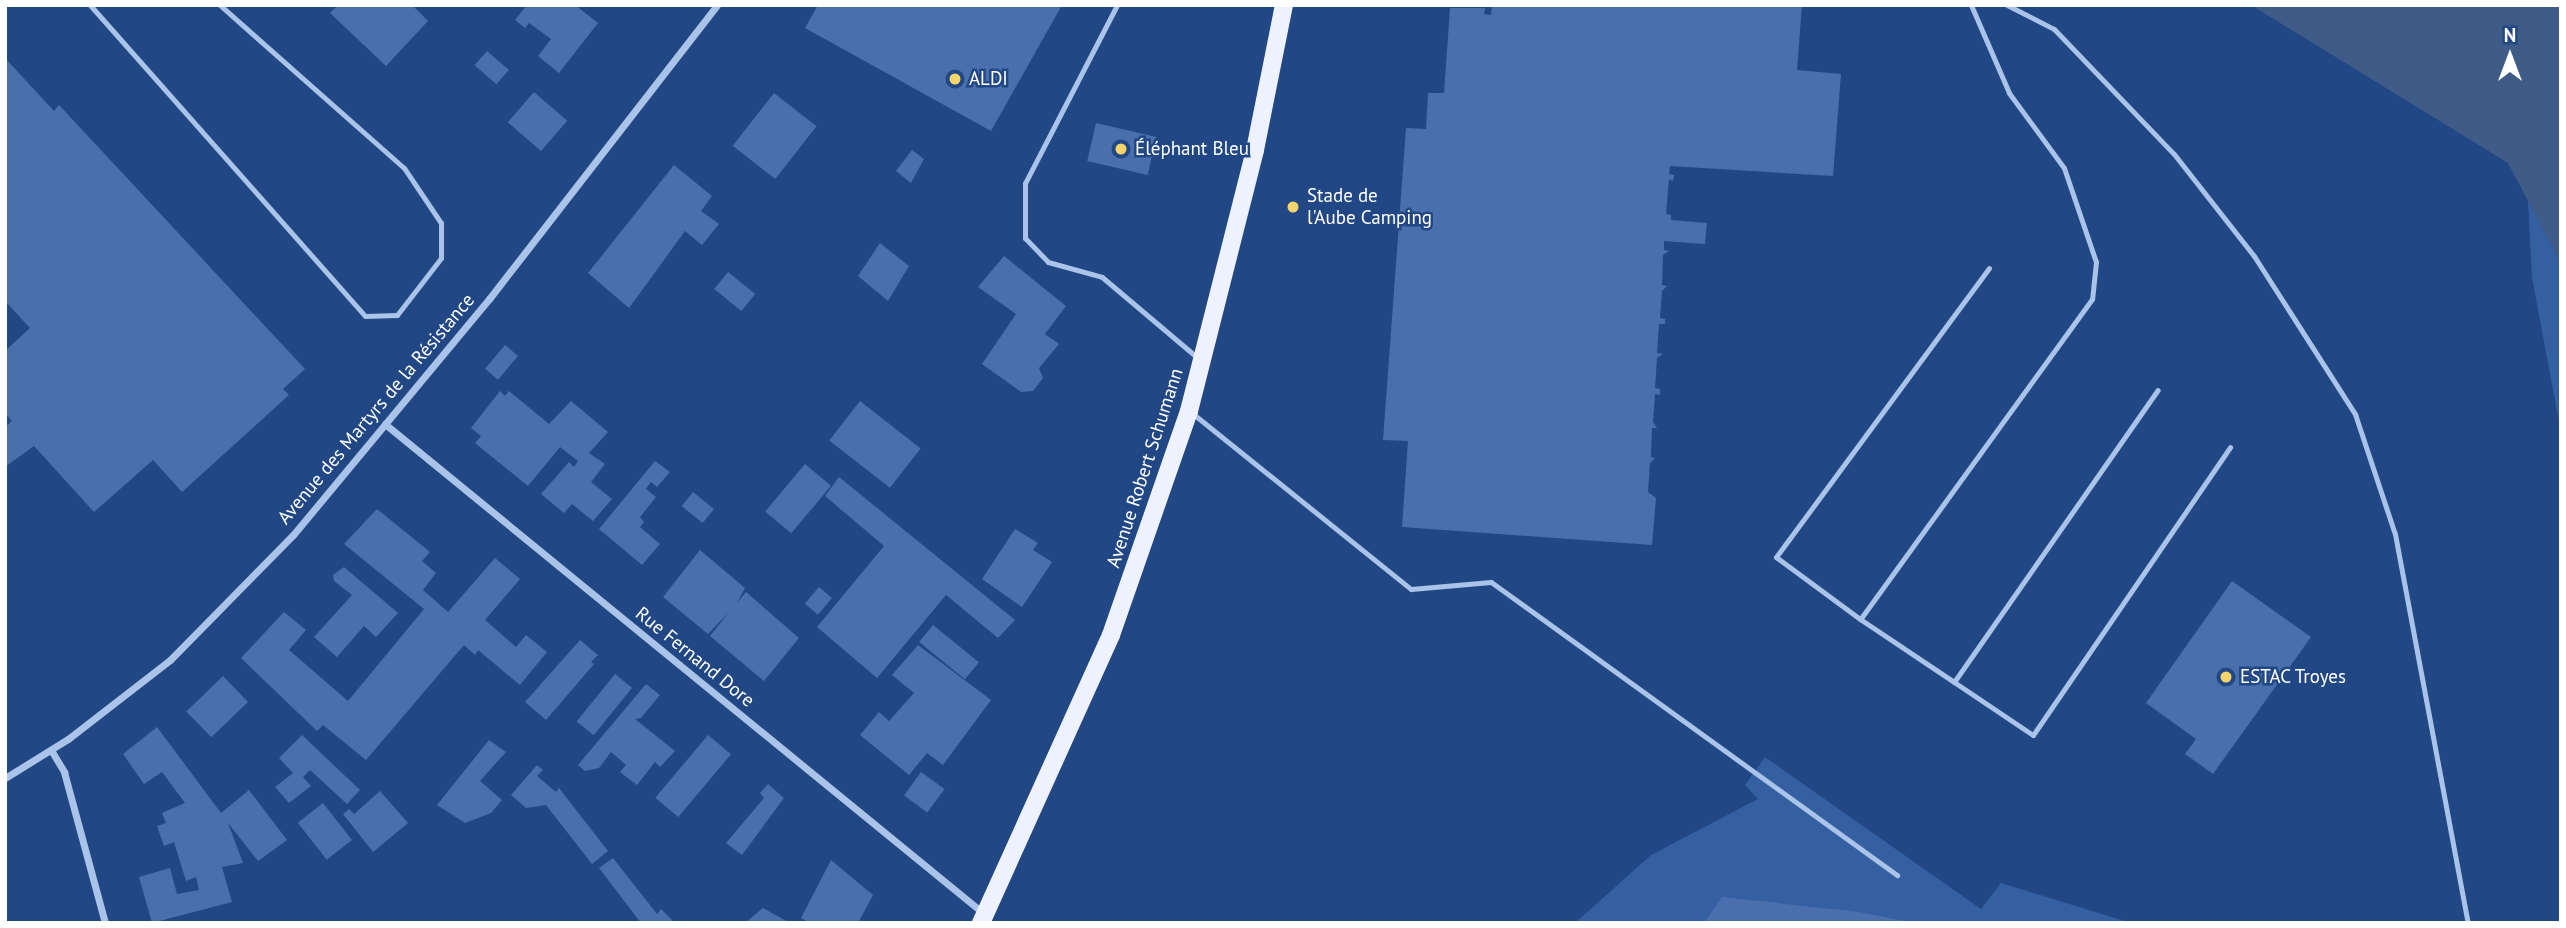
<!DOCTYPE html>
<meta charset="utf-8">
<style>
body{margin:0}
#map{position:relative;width:2566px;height:928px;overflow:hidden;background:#214785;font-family:"PT Sans",sans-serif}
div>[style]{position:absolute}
.green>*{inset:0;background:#3460a2}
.water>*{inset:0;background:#3f5c89}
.building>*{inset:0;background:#4970ad;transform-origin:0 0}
.service>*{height:5px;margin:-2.5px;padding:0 2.5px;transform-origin:2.5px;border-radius:2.5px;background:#a9c3e9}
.minor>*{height:7px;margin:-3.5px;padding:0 3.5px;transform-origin:3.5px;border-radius:3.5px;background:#a9c3e9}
.primary>*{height:18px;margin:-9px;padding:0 9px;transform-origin:9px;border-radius:9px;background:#edf2fe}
.dots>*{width:19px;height:19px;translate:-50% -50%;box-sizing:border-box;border:4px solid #214785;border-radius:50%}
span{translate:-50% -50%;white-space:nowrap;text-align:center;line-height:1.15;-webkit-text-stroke:5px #214785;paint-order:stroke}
.poi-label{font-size:19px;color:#fff}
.left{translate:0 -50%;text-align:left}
.street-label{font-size:19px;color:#fff}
.frame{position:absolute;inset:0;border:7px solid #fff;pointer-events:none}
.north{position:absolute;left:2475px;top:21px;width:70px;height:70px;-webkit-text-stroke:5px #214785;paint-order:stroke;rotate:0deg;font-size:19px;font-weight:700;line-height:28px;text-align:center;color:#fff}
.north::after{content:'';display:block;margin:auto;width:24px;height:32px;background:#fff;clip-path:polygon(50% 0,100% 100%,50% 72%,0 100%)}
</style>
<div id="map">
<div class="green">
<i style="clip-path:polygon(2528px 200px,2561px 263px,2561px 432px,2532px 278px)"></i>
<i style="clip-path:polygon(1765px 757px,1981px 909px,2001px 883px,2131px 923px,1575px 923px,1651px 855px,1758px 799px,1745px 785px)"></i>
</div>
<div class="water">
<i style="clip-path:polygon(2251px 5px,2561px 5px,2561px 263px,2508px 163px)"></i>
</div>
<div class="building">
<i style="clip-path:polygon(338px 5px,412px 5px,428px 21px,386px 66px,330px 13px)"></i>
<i style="clip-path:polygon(527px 5px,575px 5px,598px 23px,559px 73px,538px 56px,551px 39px,529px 23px,525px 28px,515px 20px)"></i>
<i style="clip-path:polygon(818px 5px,1062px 5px,991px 131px,805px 28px)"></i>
<i style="clip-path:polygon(1492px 5px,1802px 5px,1797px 70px,1841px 74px,1833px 176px,1670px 166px,1669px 174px,1674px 175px,1673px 181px,1669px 179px,1666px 214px,1671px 215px,1671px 220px,1707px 223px,1705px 244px,1664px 241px,1664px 250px,1669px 251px,1663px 255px,1662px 285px,1667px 286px,1662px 291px,1660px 318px,1665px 319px,1665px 324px,1659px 324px,1657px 353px,1663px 354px,1657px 358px,1655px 388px,1660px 389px,1660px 395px,1655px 394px,1653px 422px,1657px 428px,1652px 428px,1651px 457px,1655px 458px,1650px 463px,1648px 492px,1656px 498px,1652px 545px,1402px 527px,1408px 441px,1383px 440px,1406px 128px,1426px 129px,1428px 93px,1444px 93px,1450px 8px,1485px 8px,1484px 14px,1491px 15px)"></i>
<i style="left:487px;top:51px;width:29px;height:19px;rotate:41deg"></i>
<i style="clip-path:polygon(5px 58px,54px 111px,59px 105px,305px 369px,283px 389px,289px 395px,182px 492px,153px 460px,94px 512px,34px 446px,5px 467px,5px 427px,12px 421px,5px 413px,5px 351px,30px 328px,5px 301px)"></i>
<i style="left:534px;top:92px;width:44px;height:40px;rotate:41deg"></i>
<i style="left:774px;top:93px;width:54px;height:67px;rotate:38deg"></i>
<i style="left:1096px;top:123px;width:62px;height:39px;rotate:13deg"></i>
<i style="clip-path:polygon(912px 150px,924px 159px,911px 183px,896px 171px)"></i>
<i style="clip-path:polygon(674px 165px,712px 196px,701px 211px,719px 224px,702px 245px,685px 231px,629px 308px,588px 273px)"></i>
<i style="clip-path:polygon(880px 243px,909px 266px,888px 301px,858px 276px)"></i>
<i style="clip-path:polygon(1004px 256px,1066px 306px,1045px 334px,1059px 344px,1039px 368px,1043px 378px,1033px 391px,1021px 392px,982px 364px,1016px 314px,978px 287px)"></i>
<i style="left:728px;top:272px;width:35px;height:22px;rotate:39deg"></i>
<i style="left:505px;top:345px;width:17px;height:31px;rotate:40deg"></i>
<i style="clip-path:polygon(500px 391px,505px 396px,509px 391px,549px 424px,571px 401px,608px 432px,589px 453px,605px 464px,591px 482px,612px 499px,593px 521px,572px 504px,564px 513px,541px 494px,569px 462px,574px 467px,578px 461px,560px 447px,528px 486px,475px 443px,481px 436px,471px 428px)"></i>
<i style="left:860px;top:401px;width:77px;height:50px;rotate:38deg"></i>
<i style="clip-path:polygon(655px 461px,670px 472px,657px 487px,651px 482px,646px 489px,656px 497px,640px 517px,644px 522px,640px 527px,660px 544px,642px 565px,599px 529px)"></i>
<i style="left:805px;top:464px;width:34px;height:62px;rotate:40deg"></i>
<i style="clip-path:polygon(839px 477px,1015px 620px,998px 638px,946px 595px,877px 678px,817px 627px,884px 546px,825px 496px)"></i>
<i style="left:693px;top:492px;width:27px;height:18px;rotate:39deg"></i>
<i style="clip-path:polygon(377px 509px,430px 552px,422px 561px,436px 573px,423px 590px,448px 612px,495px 558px,520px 579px,485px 620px,516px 647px,526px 635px,547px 652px,520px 685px,478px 650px,475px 655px,464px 645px,366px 760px,323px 725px,317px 731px,241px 658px,284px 612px,306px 630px,289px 650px,348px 701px,424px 609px,344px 544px)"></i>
<i style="clip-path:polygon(1015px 529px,1038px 543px,1033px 550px,1052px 562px,1022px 607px,982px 579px)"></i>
<i style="clip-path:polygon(700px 550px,745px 588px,737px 603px,746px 592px,799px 638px,764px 681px,710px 636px,729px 612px,708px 634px,663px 597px)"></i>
<i style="clip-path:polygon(344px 567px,398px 613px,376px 637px,364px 626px,337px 657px,314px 637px,352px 595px,334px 581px,333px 575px)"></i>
<i style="clip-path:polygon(2232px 581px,2311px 637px,2213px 774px,2185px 754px,2196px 739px,2146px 703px)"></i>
<i style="left:819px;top:587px;width:17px;height:22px;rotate:40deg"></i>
<i style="left:933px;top:625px;width:59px;height:22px;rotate:39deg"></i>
<i style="clip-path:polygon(580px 640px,598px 655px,591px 662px,594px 664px,546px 720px,525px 702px)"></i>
<i style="clip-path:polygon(918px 645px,991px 700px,943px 765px,927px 753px,909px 775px,860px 735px,879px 712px,889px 721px,914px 693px,892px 675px)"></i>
<i style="left:615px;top:674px;width:22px;height:61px;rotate:39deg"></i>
<i style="left:223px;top:676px;width:36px;height:51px;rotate:46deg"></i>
<i style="clip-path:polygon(646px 684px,660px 695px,641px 718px,635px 719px,675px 751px,660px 767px,655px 762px,637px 785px,620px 772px,626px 765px,611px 752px,599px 768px,585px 771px,578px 765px)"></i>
<i style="clip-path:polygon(157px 727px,221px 813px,249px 790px,287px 840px,258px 861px,228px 823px,243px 863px,222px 867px,232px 902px,152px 923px,139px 877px,170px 868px,177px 894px,199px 890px,196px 877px,186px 881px,174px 842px,164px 846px,157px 826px,166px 823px,162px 813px,185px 803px,162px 772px,144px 784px,123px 754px)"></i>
<i style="clip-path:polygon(302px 735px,360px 790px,347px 804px,310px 770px,303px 777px,311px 786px,289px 803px,275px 787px,293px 773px,279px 758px)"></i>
<i style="left:708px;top:735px;width:30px;height:82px;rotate:40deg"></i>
<i style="clip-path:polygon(489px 740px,506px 752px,480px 781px,502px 800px,491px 813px,465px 823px,437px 805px)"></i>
<i style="clip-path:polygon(537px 765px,543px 770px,537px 776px,556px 792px,559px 788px,608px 851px,592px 864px,546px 805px,526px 808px,511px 795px)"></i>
<i style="left:921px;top:772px;width:29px;height:29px;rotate:36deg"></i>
<i style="clip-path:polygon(768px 784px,784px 798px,742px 855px,726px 843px,764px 798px,760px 793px)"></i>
<i style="clip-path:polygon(380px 791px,408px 823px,373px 852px,343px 814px,349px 809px,354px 814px)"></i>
<i style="left:323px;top:803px;width:47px;height:32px;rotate:52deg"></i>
<i style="clip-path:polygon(613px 858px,657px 914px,661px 909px,675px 923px,641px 923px,599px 868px)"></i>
<i style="clip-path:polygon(831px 860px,873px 895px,858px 923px,810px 923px,801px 918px)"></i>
<i style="clip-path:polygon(1722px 897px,1859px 912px,1915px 923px,1704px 923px)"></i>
<i style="clip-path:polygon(763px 908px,790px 923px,745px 923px)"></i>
</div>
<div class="service">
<i style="left:90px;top:5px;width:415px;rotate:48.5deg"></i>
<i style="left:365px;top:316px;width:32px;rotate:-2deg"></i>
<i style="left:397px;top:315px;width:72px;rotate:-52.3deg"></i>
<i style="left:441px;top:258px;width:35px;rotate:-90deg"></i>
<i style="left:441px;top:223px;width:66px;rotate:-123.9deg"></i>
<i style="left:404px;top:168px;width:246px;rotate:-138.5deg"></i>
<i style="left:1117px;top:5px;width:200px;rotate:117.3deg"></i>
<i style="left:1025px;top:183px;width:55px;rotate:90deg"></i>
<i style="left:1025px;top:238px;width:33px;rotate:46deg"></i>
<i style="left:1048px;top:262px;width:56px;rotate:15.5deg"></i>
<i style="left:1102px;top:277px;width:127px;rotate:40.2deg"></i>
<i style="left:1971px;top:5px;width:96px;rotate:66.6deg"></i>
<i style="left:2009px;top:93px;width:93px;rotate:53.7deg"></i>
<i style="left:2064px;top:168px;width:99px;rotate:71.2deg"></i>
<i style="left:2096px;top:262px;width:37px;rotate:96deg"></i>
<i style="left:2092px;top:299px;width:395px;rotate:125.9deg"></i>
<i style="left:1860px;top:619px;width:104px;rotate:-143.6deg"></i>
<i style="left:1776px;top:557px;width:359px;rotate:-53.6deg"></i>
<i style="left:2007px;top:5px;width:53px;rotate:27.1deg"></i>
<i style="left:2054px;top:29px;width:173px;rotate:46.2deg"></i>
<i style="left:2174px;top:154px;width:130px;rotate:51.9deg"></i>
<i style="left:2254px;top:256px;width:188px;rotate:57.4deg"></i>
<i style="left:2355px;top:414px;width:126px;rotate:71.6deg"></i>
<i style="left:2395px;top:534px;width:396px;rotate:79.4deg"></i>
<i style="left:1192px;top:413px;width:281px;rotate:38.8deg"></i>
<i style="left:1411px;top:589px;width:80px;rotate:-5deg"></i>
<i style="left:1491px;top:582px;width:501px;rotate:35.82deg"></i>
<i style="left:1860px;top:619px;width:113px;rotate:33.8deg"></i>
<i style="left:1954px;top:682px;width:356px;rotate:-55.1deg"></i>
<i style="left:1954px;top:682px;width:95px;rotate:33.9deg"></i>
<i style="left:2033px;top:735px;width:349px;rotate:-55.6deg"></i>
</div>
<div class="minor">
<i style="left:385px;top:424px;width:772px;rotate:39.27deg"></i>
<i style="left:51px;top:750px;width:26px;rotate:59deg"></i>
<i style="left:64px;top:772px;width:156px;rotate:74.8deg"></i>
<i style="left:5px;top:778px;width:74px;rotate:-31.8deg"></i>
<i style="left:68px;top:739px;width:129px;rotate:-37.8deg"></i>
<i style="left:170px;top:660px;width:175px;rotate:-45.5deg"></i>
<i style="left:293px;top:535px;width:307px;rotate:-50.3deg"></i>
<i style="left:489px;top:299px;width:372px;rotate:-52.2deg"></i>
</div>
<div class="primary">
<i style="left:981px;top:923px;width:316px;rotate:-65.7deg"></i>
<i style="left:1111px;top:635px;width:237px;rotate:-70.8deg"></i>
<i style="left:1189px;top:411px;width:269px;rotate:-75.8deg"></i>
<i style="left:1255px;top:150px;width:148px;rotate:-78.7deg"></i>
</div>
<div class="dots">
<i style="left:955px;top:79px;background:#f6d56a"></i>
<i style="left:1121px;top:149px;background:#f6d56a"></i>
<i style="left:1293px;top:207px;background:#f6d56a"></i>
<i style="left:2226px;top:677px;background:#f6d56a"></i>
</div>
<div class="poi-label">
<span class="left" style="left:969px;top:79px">ALDI</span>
<span class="left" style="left:1135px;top:149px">Éléphant Bleu</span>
<span class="left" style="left:1307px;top:207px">Stade de<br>l'Aube Camping</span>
<span class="left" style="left:2240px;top:677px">ESTAC Troyes</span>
</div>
<div class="street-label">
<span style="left:376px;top:409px;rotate:-50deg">Avenue des Martyrs de la Résistance</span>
<span style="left:1145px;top:468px;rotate:-72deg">Avenue Robert Schumann</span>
<span style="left:695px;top:657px;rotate:39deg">Rue Fernand Dore</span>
</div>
<div class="frame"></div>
<div class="north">N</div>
</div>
